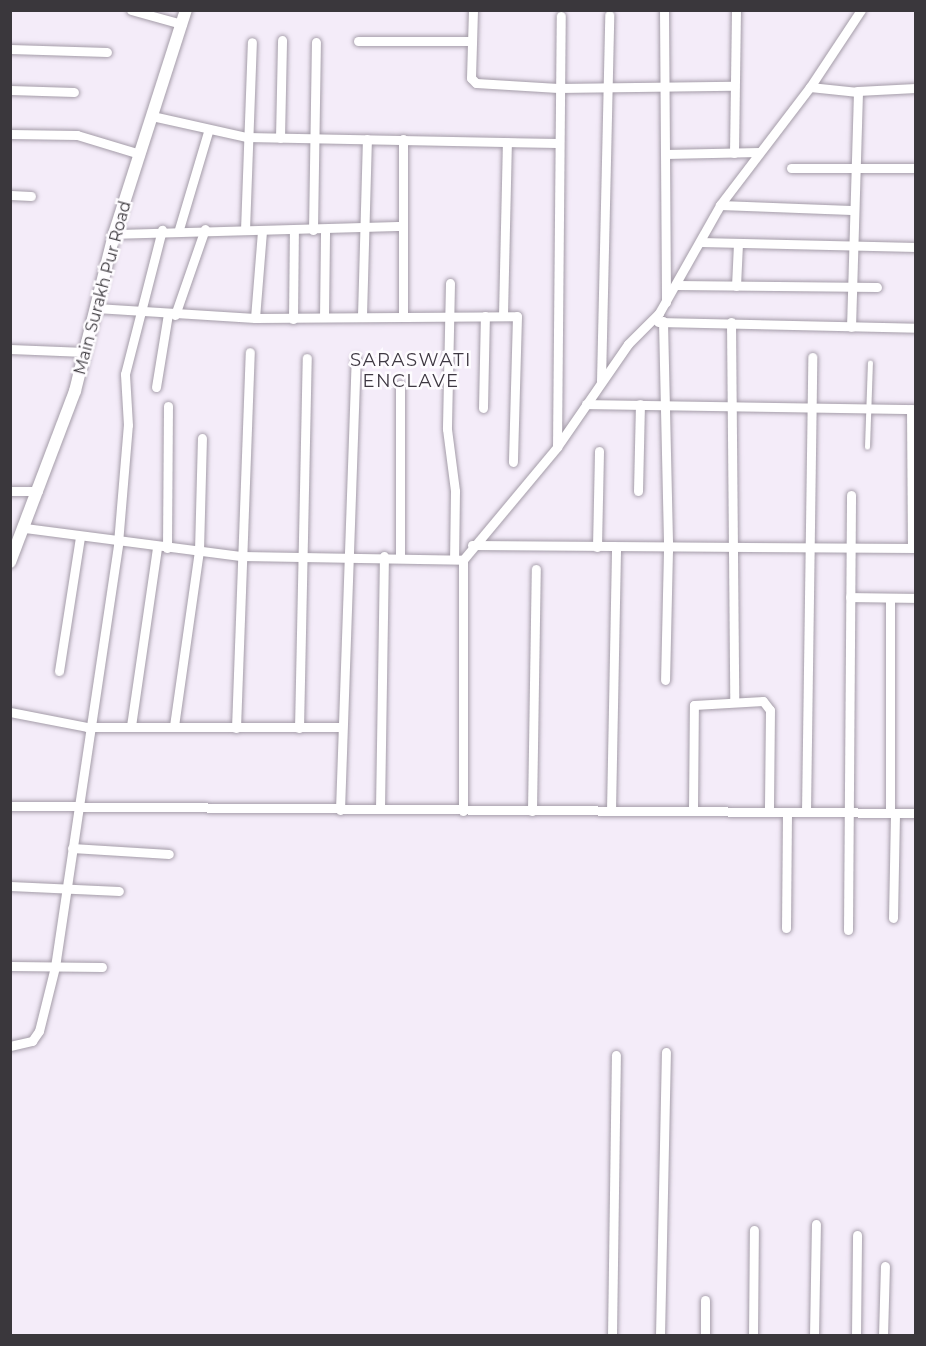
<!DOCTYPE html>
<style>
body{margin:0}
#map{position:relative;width:926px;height:1346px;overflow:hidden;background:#f4ecf9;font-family:Montserrat,sans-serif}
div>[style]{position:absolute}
.roads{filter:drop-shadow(0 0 2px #a49ca8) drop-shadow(0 0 2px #a49ca8)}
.service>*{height:4.5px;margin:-2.25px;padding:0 2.25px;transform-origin:2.25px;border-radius:2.25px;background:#fff}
.minor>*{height:9px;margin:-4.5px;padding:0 4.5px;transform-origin:4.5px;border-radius:4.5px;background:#fff}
.tertiary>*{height:12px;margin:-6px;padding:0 6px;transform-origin:6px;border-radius:6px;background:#fff}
span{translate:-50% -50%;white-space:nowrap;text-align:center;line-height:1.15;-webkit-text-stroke:5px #fefcff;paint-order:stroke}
.street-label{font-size:16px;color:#3a373c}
.neighbourhood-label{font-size:18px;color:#3e3842;letter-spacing:1.5px}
.frame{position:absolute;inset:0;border:12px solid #3a373c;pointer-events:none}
</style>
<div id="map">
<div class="roads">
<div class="service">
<i style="left:867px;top:447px;width:84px;rotate:-88deg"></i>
</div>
<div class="minor">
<i style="left:131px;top:10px;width:53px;rotate:15.4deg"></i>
<i style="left:473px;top:10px;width:68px;rotate:91.7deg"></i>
<i style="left:471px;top:78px;width:7px;rotate:45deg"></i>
<i style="left:476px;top:83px;width:82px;rotate:3.5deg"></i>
<i style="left:558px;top:88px;width:176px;rotate:-0.7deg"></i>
<i style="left:664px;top:10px;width:292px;rotate:89.6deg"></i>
<i style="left:358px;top:41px;width:114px"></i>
<i style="left:10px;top:49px;width:97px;rotate:1.8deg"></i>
<i style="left:810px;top:87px;width:48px;rotate:5.9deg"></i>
<i style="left:858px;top:92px;width:235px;rotate:91.7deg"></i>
<i style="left:10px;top:90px;width:64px;rotate:1.8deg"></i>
<i style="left:857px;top:91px;width:59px;rotate:-2.9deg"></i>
<i style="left:152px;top:116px;width:96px;rotate:12.6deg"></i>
<i style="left:246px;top:137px;width:311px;rotate:1.1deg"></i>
<i style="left:10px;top:134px;width:67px;rotate:0.9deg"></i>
<i style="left:77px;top:135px;width:66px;rotate:16.8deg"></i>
<i style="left:280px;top:138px;width:98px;rotate:-88.8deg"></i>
<i style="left:734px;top:153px;width:143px;rotate:-89.2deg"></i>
<i style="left:665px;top:154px;width:94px;rotate:-1.2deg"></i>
<i style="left:791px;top:168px;width:125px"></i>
<i style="left:10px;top:195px;width:21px;rotate:3deg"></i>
<i style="left:720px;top:205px;width:131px;rotate:2.2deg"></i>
<i style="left:179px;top:229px;width:101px;rotate:-73.4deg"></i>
<i style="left:245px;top:230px;width:188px;rotate:-87.9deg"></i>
<i style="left:313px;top:230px;width:188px;rotate:-89.1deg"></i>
<i style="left:114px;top:234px;width:288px;rotate:-1.6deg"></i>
<i style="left:700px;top:242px;width:216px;rotate:1.3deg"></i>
<i style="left:450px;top:283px;width:146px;rotate:91.2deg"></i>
<i style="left:447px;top:429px;width:63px;rotate:82.6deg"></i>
<i style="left:455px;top:491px;width:68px;rotate:90.8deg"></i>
<i style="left:676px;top:285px;width:201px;rotate:0.6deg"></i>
<i style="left:736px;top:286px;width:43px;rotate:-87.3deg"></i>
<i style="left:96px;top:308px;width:159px;rotate:3.6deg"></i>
<i style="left:255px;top:318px;width:87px;rotate:-85.4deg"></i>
<i style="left:175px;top:315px;width:91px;rotate:-70.8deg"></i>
<i style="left:503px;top:315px;width:173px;rotate:-88.7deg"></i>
<i style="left:362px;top:316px;width:177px;rotate:-88.4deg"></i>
<i style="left:324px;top:317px;width:87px;rotate:-89.3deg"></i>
<i style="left:403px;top:317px;width:178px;rotate:-90deg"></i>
<i style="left:255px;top:318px;width:262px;rotate:-0.4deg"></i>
<i style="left:517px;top:316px;width:146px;rotate:91.6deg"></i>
<i style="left:293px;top:319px;width:89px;rotate:-89.4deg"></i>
<i style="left:663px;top:321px;width:229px;rotate:88.7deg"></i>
<i style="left:668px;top:550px;width:130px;rotate:91.3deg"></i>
<i style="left:658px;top:322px;width:258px;rotate:1.3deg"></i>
<i style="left:731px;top:322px;width:379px;rotate:89.5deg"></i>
<i style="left:10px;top:349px;width:75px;rotate:2.3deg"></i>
<i style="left:601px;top:381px;width:366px;rotate:-88.7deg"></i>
<i style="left:400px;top:385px;width:171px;rotate:90deg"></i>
<i style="left:156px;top:387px;width:74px;rotate:-80.7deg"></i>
<i style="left:586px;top:404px;width:330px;rotate:0.9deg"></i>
<i style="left:483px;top:408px;width:92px;rotate:-88.8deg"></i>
<i style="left:911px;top:409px;width:139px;rotate:89.6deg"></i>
<i style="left:557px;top:447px;width:431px;rotate:-89.5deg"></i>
<i style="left:10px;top:491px;width:28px"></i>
<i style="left:638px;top:491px;width:87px;rotate:-88.7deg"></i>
<i style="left:25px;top:528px;width:219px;rotate:7.4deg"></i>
<i style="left:242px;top:556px;width:221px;rotate:1deg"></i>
<i style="left:472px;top:545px;width:444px;rotate:0.4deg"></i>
<i style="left:597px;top:547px;width:96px;rotate:-88.8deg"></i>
<i style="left:167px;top:548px;width:142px;rotate:-89.6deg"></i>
<i style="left:850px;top:597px;width:66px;rotate:0.9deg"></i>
<i style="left:59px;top:671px;width:136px;rotate:-81.1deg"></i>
<i style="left:10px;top:712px;width:78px;rotate:11deg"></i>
<i style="left:87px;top:727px;width:255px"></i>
<i style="left:131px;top:726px;width:181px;rotate:-81.7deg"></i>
<i style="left:174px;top:726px;width:177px;rotate:-81.9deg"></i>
<i style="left:199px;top:551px;width:113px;rotate:-88.5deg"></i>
<i style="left:236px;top:728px;width:376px;rotate:-87.9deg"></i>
<i style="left:299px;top:728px;width:370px;rotate:-88.8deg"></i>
<i style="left:10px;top:806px;width:906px;rotate:0.44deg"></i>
<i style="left:380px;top:809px;width:253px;rotate:-89.1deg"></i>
<i style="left:340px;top:810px;width:452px;rotate:-88deg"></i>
<i style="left:693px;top:810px;width:105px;rotate:-89.5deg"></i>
<i style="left:694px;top:705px;width:69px;rotate:-3.3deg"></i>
<i style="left:763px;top:701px;width:11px;rotate:52deg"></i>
<i style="left:770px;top:710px;width:102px;rotate:90.6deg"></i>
<i style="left:463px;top:811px;width:251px;rotate:-90deg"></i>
<i style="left:463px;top:560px;width:147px;rotate:-50.2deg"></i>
<i style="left:557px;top:447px;width:125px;rotate:-55.4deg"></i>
<i style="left:628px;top:344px;width:44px;rotate:-45deg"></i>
<i style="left:659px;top:313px;width:124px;rotate:-60.5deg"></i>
<i style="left:720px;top:205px;width:148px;rotate:-52.7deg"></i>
<i style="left:810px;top:87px;width:92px;rotate:-56.5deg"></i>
<i style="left:532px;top:811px;width:242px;rotate:-89.1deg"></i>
<i style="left:611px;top:811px;width:264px;rotate:-88.9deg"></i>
<i style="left:806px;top:812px;width:455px;rotate:-89.2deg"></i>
<i style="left:890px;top:813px;width:215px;rotate:-90deg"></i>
<i style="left:72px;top:848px;width:97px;rotate:3.5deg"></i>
<i style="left:10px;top:886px;width:109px;rotate:2.6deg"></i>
<i style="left:893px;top:918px;width:105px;rotate:-88.9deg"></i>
<i style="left:786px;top:928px;width:116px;rotate:-89.5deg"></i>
<i style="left:848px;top:930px;width:435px;rotate:-89.6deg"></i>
<i style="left:10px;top:966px;width:92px;rotate:0.6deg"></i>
<i style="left:10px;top:1046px;width:23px;rotate:-13deg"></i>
<i style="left:32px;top:1041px;width:12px;rotate:-55deg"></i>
<i style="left:39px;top:1031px;width:66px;rotate:-76deg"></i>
<i style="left:55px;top:967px;width:429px;rotate:-81.5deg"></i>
<i style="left:118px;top:543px;width:118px;rotate:-85.2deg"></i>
<i style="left:128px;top:425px;width:51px;rotate:-93.4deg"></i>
<i style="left:125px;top:374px;width:149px;rotate:-75.6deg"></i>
<i style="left:612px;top:1336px;width:281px;rotate:-89.2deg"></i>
<i style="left:660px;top:1336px;width:284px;rotate:-88.8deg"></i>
<i style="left:705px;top:1336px;width:36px;rotate:-90deg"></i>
<i style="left:753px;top:1336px;width:106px;rotate:-89.5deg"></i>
<i style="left:814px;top:1336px;width:112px;rotate:-89deg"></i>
<i style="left:856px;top:1336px;width:101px;rotate:-89.4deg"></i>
<i style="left:883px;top:1336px;width:70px;rotate:-88.4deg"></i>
</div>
<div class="tertiary">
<i style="left:10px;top:562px;width:183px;rotate:-69.2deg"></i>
<i style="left:75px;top:391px;width:162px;rotate:-76deg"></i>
<i style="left:114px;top:234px;width:235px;rotate:-72.2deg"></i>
</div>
</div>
<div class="street-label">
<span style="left:103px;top:288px;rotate:-75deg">Main Surakh Pur Road</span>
</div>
<div class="neighbourhood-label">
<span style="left:411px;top:371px">SARASWATI<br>ENCLAVE</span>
</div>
<div class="frame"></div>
</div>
